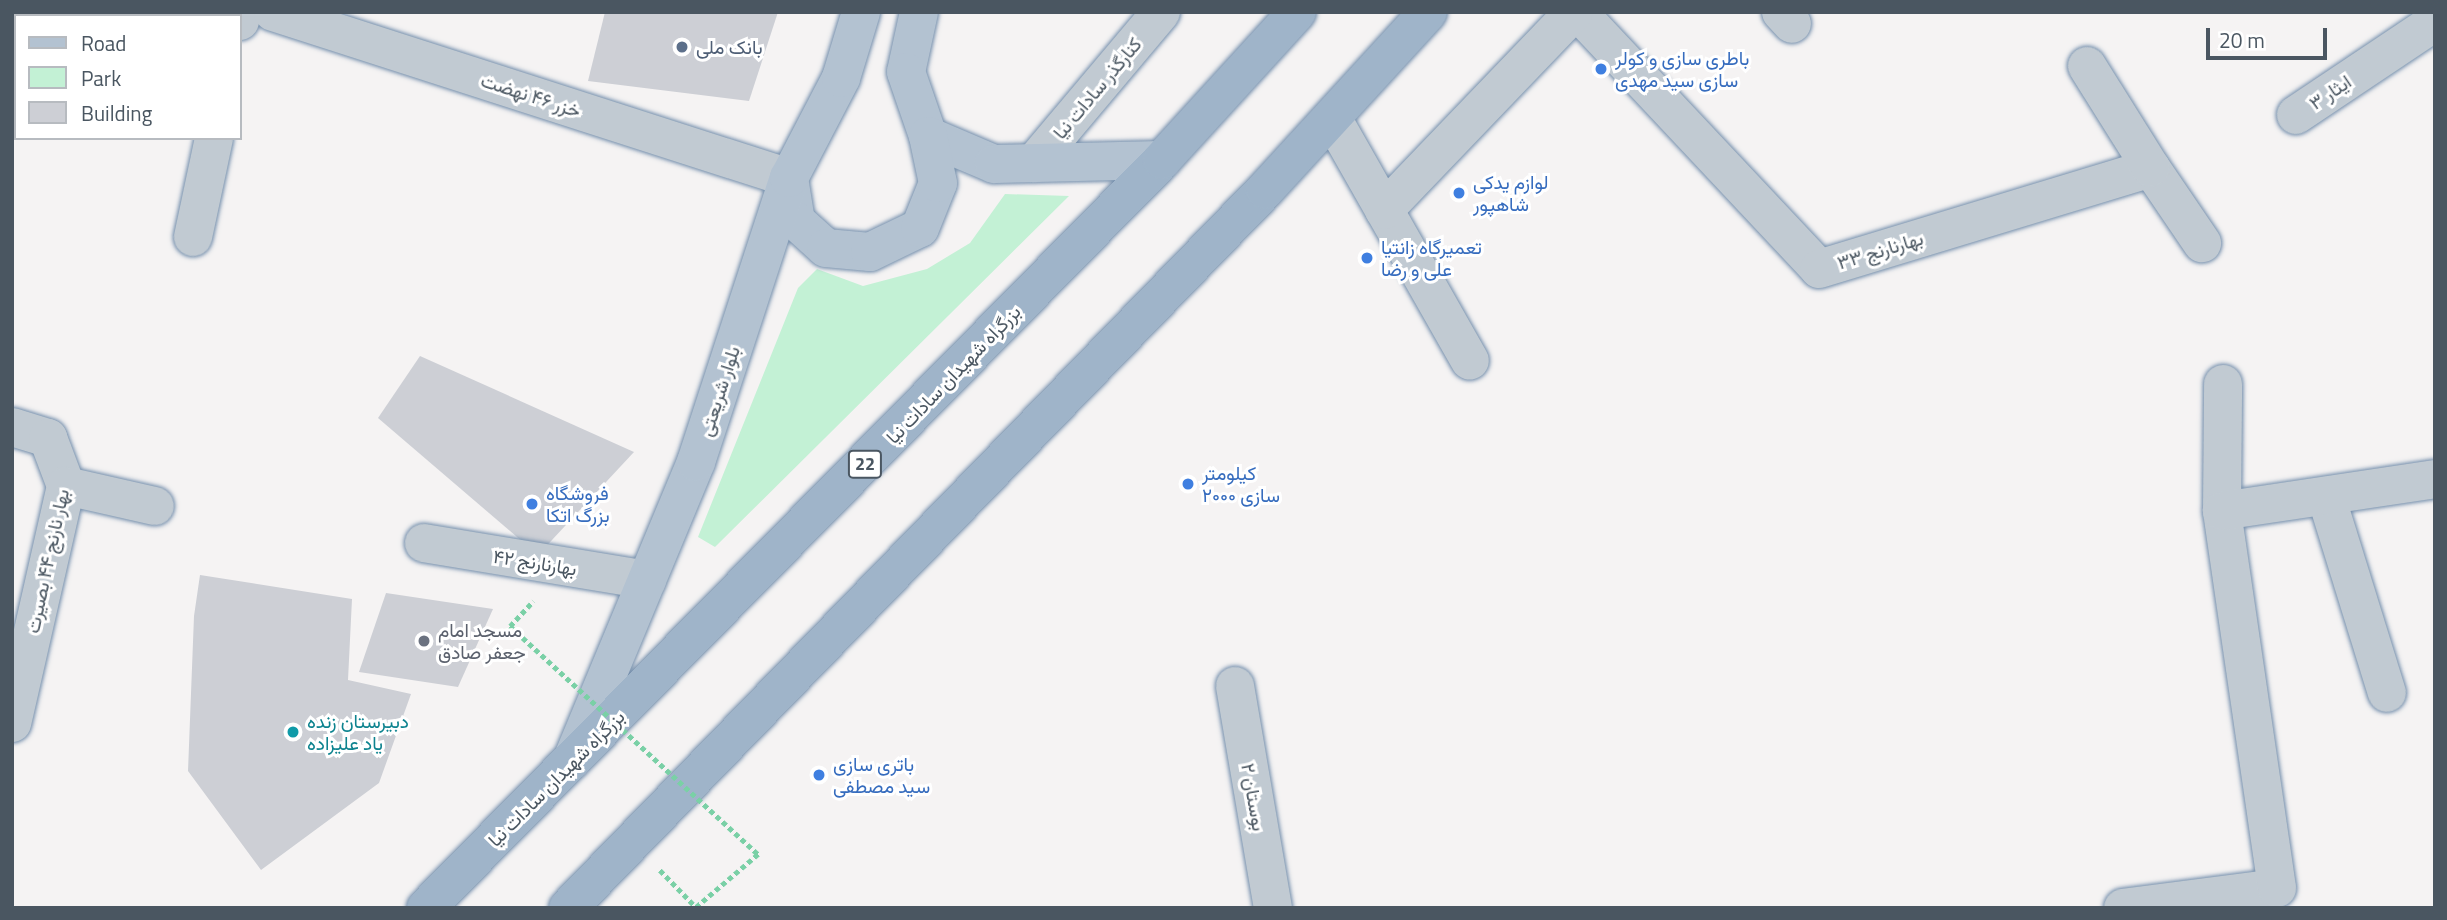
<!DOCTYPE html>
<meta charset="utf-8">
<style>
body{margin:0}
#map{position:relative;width:2447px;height:920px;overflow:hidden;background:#f5f3f3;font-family:"Titillium Web",Vazirmatn,sans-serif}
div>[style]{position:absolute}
.green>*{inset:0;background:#c3f1d5}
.building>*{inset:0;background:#cdcfd5}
.path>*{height:4.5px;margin-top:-2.25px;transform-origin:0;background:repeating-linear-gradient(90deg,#7ad0a6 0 5px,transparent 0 8.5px)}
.roads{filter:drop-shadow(0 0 2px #7690ad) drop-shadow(0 0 2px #7690ad)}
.minor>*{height:38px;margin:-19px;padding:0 19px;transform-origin:19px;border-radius:19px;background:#c1cad2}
.tertiary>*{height:38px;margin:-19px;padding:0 19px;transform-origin:19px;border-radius:19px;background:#c1cad2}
.primary>*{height:38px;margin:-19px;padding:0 19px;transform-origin:19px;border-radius:19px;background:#b3c2d1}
.trunk>*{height:38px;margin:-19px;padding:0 19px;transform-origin:19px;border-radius:19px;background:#9fb4c9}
.path-bridge>*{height:4.5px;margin-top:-2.25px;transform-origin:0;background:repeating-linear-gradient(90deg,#7ad0a6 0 5px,transparent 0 8.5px)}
.dots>*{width:19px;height:19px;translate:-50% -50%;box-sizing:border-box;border:4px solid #fff;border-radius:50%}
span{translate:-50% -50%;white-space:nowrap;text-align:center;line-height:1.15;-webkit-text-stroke:6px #fff;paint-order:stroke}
.shield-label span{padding:2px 5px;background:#fff;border:2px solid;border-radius:5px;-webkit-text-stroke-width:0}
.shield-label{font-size:18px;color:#4a5661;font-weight:700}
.service-label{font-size:19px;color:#4e5e75}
.left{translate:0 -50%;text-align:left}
.shop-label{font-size:19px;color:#366cbe}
.street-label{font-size:19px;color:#4a5661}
.worship-label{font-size:19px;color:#5b616d}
.culture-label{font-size:19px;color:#0d838f}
.frame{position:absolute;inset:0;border:14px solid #4a5661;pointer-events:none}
.legend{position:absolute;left:14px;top:14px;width:228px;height:126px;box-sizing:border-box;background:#fff;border:2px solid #b7bbc0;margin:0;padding:9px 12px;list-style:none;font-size:21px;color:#4a5661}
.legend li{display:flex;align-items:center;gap:14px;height:35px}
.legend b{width:35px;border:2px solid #b7bbc0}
.scale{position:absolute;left:2206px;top:28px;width:121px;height:32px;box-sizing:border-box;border:4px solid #4a5661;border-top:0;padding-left:9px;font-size:21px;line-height:24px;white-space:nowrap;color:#4a5661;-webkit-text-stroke:5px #fff;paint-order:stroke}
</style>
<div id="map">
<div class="green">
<i style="clip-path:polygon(1005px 194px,1069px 196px,715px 547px,698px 537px,798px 288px,817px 269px,863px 286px,927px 269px,970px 243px)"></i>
</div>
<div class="building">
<i style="clip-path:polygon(605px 12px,778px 12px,749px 101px,588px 81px)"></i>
<i style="clip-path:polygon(420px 356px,634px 452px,538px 555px,378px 418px)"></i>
<i style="clip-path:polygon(200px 575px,352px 599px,348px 680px,411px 694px,379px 783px,261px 870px,188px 771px,194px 616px)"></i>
<i style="clip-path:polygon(386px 593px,493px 609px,458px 687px,359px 672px)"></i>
</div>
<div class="path">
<i style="left:510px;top:626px;width:34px;rotate:-47deg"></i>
<i style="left:660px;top:870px;width:52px;rotate:45.8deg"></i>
<i style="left:696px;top:907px;width:82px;rotate:-40.5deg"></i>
</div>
<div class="roads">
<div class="minor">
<i style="left:1578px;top:12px;width:352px;rotate:46.8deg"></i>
<i style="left:1819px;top:269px;width:347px;rotate:-16.9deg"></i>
<i style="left:2151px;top:168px;width:91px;rotate:55.8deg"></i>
<i style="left:1781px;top:12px;width:16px;rotate:47deg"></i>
<i style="left:240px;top:21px;width:9px;rotate:-77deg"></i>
<i style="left:2087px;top:66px;width:120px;rotate:57.9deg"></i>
<i style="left:2296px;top:115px;width:167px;rotate:-33.8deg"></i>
<i style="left:1332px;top:118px;width:279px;rotate:60.4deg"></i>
<i style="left:1034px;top:163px;width:197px;rotate:-49.9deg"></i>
<i style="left:1384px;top:210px;width:274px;rotate:-46.2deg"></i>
<i style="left:193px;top:237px;width:101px;rotate:-78deg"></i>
<i style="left:12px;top:427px;width:38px;rotate:17deg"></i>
<i style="left:48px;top:438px;width:51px;rotate:69.4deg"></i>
<i style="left:66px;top:486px;width:243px;rotate:102.8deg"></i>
<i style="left:66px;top:486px;width:91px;rotate:12.7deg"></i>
<i style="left:2326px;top:496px;width:206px;rotate:72.8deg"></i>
<i style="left:2222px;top:511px;width:127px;rotate:-89.5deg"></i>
<i style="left:424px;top:543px;width:226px;rotate:9.4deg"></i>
<i style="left:1235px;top:686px;width:225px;rotate:80.3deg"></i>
<i style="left:2123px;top:908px;width:155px;rotate:-7.4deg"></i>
<i style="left:2277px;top:888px;width:381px;rotate:-98.3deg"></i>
<i style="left:2222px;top:511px;width:215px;rotate:-8.5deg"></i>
</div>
<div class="tertiary">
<i style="left:273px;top:12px;width:542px;rotate:17.83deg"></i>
</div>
<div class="primary">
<i style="left:919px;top:12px;width:61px;rotate:102.2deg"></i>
<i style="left:906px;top:72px;width:68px;rotate:71deg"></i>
<i style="left:928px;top:136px;width:72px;rotate:23deg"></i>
<i style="left:994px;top:164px;width:168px;rotate:-1.4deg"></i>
<i style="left:789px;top:178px;width:44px;rotate:80.8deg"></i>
<i style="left:796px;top:221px;width:40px;rotate:42deg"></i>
<i style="left:826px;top:248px;width:44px;rotate:5.2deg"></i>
<i style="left:870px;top:252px;width:55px;rotate:-25.6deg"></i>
<i style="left:920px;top:228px;width:48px;rotate:-68.2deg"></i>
<i style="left:938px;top:183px;width:48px;rotate:-102deg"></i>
<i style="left:572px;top:760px;width:323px;rotate:-67.4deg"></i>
<i style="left:696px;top:462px;width:299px;rotate:-71.9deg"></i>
<i style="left:789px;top:178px;width:113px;rotate:-62.5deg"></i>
<i style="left:841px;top:78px;width:69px;rotate:-73.1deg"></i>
</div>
<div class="trunk">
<i style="left:426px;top:908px;width:1049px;rotate:-45.46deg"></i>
<i style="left:1162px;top:160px;width:200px;rotate:-47.6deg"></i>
<i style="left:568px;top:908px;width:1001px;rotate:-45.85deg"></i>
<i style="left:1265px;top:190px;width:241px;rotate:-47.5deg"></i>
</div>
</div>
<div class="path-bridge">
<i style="left:510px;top:626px;width:337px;rotate:42.6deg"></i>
</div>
<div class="dots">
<i style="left:682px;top:47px;background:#5c6f8a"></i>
<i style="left:1601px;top:69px;background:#3f7fe0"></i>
<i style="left:1459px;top:193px;background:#3f7fe0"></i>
<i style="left:1367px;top:258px;background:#3f7fe0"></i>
<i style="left:1188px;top:484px;background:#3f7fe0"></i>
<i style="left:532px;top:504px;background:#3f7fe0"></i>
<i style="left:424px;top:641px;background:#6b7280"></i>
<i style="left:293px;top:732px;background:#0f9aa8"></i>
<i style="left:819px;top:775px;background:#3f7fe0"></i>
</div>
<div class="shield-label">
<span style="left:865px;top:464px">22</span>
</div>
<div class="service-label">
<span class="left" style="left:696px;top:47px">بانک ملی</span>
</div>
<div class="shop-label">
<span class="left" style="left:1615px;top:69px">باطری سازی و کولر<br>سازی سید مهدی</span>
<span class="left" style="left:1473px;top:193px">لوازم یدکی<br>شاهپور</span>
<span class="left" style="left:1381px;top:258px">تعمیرگاه زانتیا<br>علی و رضا</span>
<span class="left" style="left:1202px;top:484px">کیلومتر<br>سازی ۲۰۰۰</span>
<span class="left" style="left:546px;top:504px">فروشگاه<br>بزرگ اتکا</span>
<span class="left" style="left:833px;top:775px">باتری سازی<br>سید مصطفی</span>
</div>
<div class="street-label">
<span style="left:1097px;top:88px;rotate:-50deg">کنارگذر سادات نیا</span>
<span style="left:2330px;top:92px;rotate:-34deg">ایثار ۳</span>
<span style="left:531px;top:95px;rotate:18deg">خزر ۴۶ نهضت</span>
<span style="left:1880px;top:250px;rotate:-17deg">بهارنارنج ۳۳</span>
<span style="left:953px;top:374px;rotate:-46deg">بزرگراه شهیدان سادات نیا</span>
<span style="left:719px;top:391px;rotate:-72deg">بلوار شریعتی</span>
<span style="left:47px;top:561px;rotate:-78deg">بهار نارنج ۴۴ بصیرت</span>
<span style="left:535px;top:562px;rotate:9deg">بهارنارنج ۴۲</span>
<span style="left:556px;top:778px;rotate:-45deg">بزرگراه شهیدان سادات نیا</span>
<span style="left:1254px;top:797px;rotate:80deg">بوستان ۲</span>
</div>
<div class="worship-label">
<span class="left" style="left:438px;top:641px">مسجد امام<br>جعفر صادق</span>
</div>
<div class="culture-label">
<span class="left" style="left:307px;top:732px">دبیرستان زنده<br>یاد علیزاده</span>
</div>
<div class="frame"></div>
<ul class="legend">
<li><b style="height:9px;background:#b3c2d1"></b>Road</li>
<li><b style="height:19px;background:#c3f1d5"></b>Park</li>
<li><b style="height:19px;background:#cdcfd5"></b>Building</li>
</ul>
<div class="scale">20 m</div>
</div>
